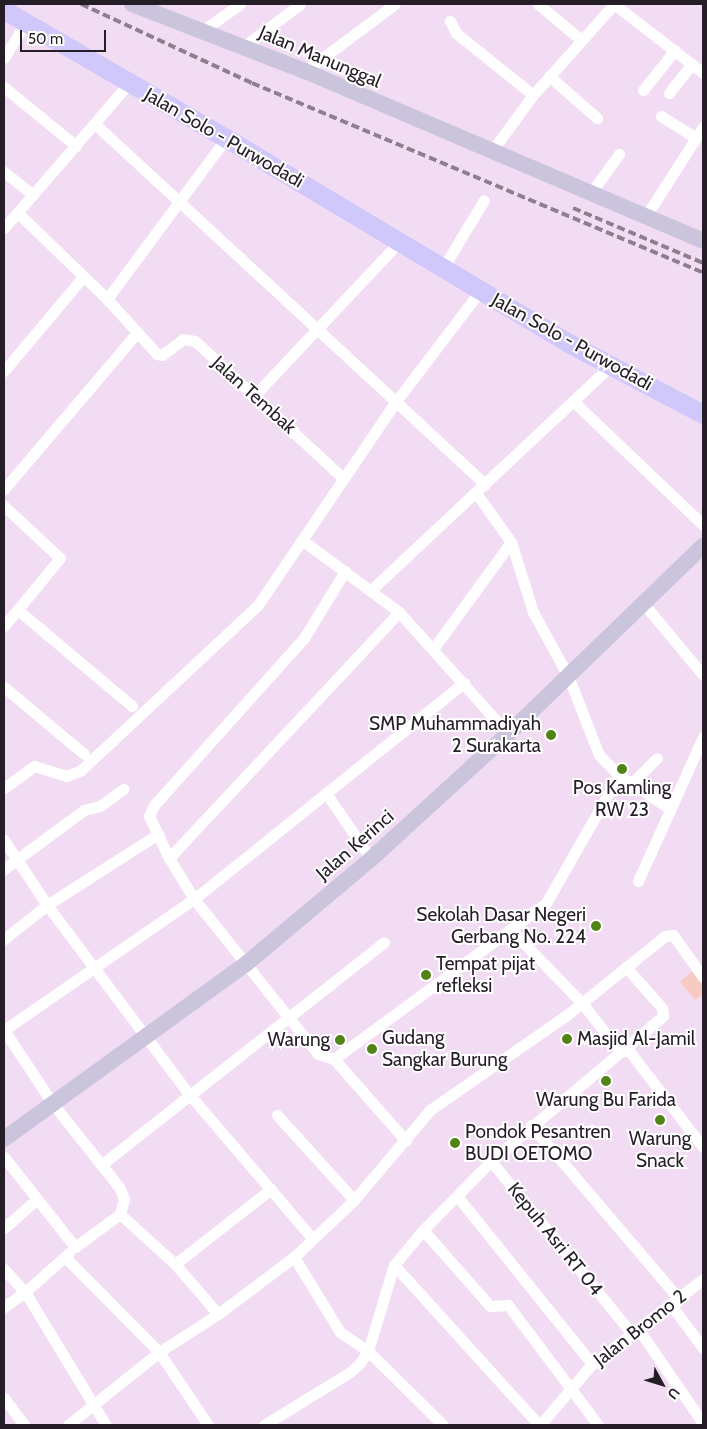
<!DOCTYPE html>
<style>
body{margin:0}
#map{position:relative;width:707px;height:1429px;overflow:hidden;background:#f2dcf3;font-family:Cabin,sans-serif}
div>[style]{position:absolute}
.green>*{inset:0;background:#f8cbc2}
.street>*{height:11px;margin:-5.5px;padding:0 5.5px;transform-origin:5.5px;border-radius:5.5px;background:#fff}
.secondary>*{height:16px;margin:-8px;padding:0 8px;transform-origin:8px;border-radius:8px;background:#cac5dc}
.primary>*{height:19px;margin:-9.5px;padding:0 9.5px;transform-origin:9.5px;border-radius:9.5px;background:#d0c8fa}
.rail>*{height:4px;margin-top:-2px;transform-origin:0;background:repeating-linear-gradient(90deg,#8e7f8f 0 8px,transparent 0 12px)}
.dots>*{width:14px;height:14px;translate:-50% -50%;box-sizing:border-box;border:2px solid #fff;border-radius:50%}
span{translate:-50% -50%;white-space:nowrap;text-align:center;line-height:1.15;-webkit-text-stroke:4px #fff;paint-order:stroke}
.street-label{font-size:19px;color:#261e27}
.poi-label{font-size:19px;color:#261e27}
.right{translate:-100% -50%;text-align:right}
.left{translate:0 -50%;text-align:left}
.frame{position:absolute;inset:0;border:5px solid #261e27;pointer-events:none}
.north{position:absolute;left:637px;top:1359px;width:50px;height:50px;-webkit-text-stroke:4px #fff;paint-order:stroke;rotate:129deg;font-size:14px;font-weight:700;line-height:20px;text-align:center;color:#261e27}
.north::after{content:'';display:block;margin:auto;width:18px;height:22px;background:#261e27;clip-path:polygon(50% 0,100% 100%,50% 72%,0 100%)}
.scale{position:absolute;left:20px;top:30px;width:86px;height:22px;box-sizing:border-box;border:2px solid #261e27;border-top:0;padding-left:6px;font-size:15px;line-height:18px;white-space:nowrap;color:#261e27;-webkit-text-stroke:4px #fff;paint-order:stroke}
</style>
<div id="map">
<div class="green">
<i style="clip-path:polygon(696px 968px,703px 979px,703px 994px,695px 1000px,680px 982px)"></i>
</div>
<div class="street">
<i style="left:538px;top:4px;width:55px;rotate:39.8deg"></i>
<i style="left:614px;top:4px;width:113px;rotate:37.8deg"></i>
<i style="left:450px;top:21px;width:13px;rotate:63deg"></i>
<i style="left:456px;top:33px;width:99px;rotate:38.8deg"></i>
<i style="left:202px;top:31px;width:47px;rotate:-35.4deg"></i>
<i style="left:243px;top:47px;width:71px;rotate:-37deg"></i>
<i style="left:4px;top:58px;width:42px;rotate:-58.6deg"></i>
<i style="left:305px;top:71px;width:112px;rotate:-36.7deg"></i>
<i style="left:549px;top:76px;width:64px;rotate:41.2deg"></i>
<i style="left:4px;top:87px;width:93px;rotate:39.3deg"></i>
<i style="left:643px;top:90px;width:51px;rotate:-51.3deg"></i>
<i style="left:669px;top:93px;width:37px;rotate:-52deg"></i>
<i style="left:661px;top:116px;width:41px;rotate:32.2deg"></i>
<i style="left:95px;top:124px;width:531px;rotate:42.71deg"></i>
<i style="left:491px;top:152px;width:71px;rotate:-53.6deg"></i>
<i style="left:533px;top:95px;width:122px;rotate:-48.3deg"></i>
<i style="left:4px;top:172px;width:37px;rotate:38deg"></i>
<i style="left:591px;top:193px;width:48px;rotate:-54.3deg"></i>
<i style="left:18px;top:213px;width:124px;rotate:44deg"></i>
<i style="left:107px;top:299px;width:74px;rotate:47.7deg"></i>
<i style="left:157px;top:354px;width:5px;rotate:11deg"></i>
<i style="left:162px;top:355px;width:26px;rotate:-37deg"></i>
<i style="left:183px;top:339px;width:12px;rotate:9deg"></i>
<i style="left:195px;top:341px;width:202px;rotate:42.8deg"></i>
<i style="left:646px;top:216px;width:106px;rotate:-57.4deg"></i>
<i style="left:4px;top:228px;width:191px;rotate:-49.2deg"></i>
<i style="left:443px;top:268px;width:79px;rotate:-58.9deg"></i>
<i style="left:107px;top:299px;width:200px;rotate:-53.5deg"></i>
<i style="left:4px;top:371px;width:123px;rotate:-50deg"></i>
<i style="left:253px;top:397px;width:213px;rotate:-46.7deg"></i>
<i style="left:574px;top:402px;width:178px;rotate:43.6deg"></i>
<i style="left:4px;top:489px;width:205px;rotate:-49.6deg"></i>
<i style="left:4px;top:506px;width:76px;rotate:42.9deg"></i>
<i style="left:60px;top:558px;width:88px;rotate:129.5deg"></i>
<i style="left:302px;top:540px;width:121px;rotate:36.6deg"></i>
<i style="left:399px;top:612px;width:164px;rotate:48.2deg"></i>
<i style="left:345px;top:571px;width:79px;rotate:121.5deg"></i>
<i style="left:304px;top:638px;width:224px;rotate:131.9deg"></i>
<i style="left:154px;top:805px;width:12px;rotate:114deg"></i>
<i style="left:149px;top:816px;width:47px;rotate:64.5deg"></i>
<i style="left:169px;top:858px;width:48px;rotate:58.6deg"></i>
<i style="left:194px;top:899px;width:152px;rotate:51.4deg"></i>
<i style="left:289px;top:1018px;width:46px;rotate:51.1deg"></i>
<i style="left:318px;top:1054px;width:17px;rotate:17deg"></i>
<i style="left:334px;top:1059px;width:109px;rotate:48.7deg"></i>
<i style="left:371px;top:590px;width:328px;rotate:-43.1deg"></i>
<i style="left:644px;top:604px;width:92px;rotate:50.3deg"></i>
<i style="left:18px;top:610px;width:149px;rotate:40.1deg"></i>
<i style="left:433px;top:649px;width:132px;rotate:-53.9deg"></i>
<i style="left:4px;top:687px;width:104px;rotate:39.9deg"></i>
<i style="left:619px;top:775px;width:61px;rotate:33.7deg"></i>
<i style="left:630px;top:785px;width:38px;rotate:-45deg"></i>
<i style="left:4px;top:788px;width:37px;rotate:-36deg"></i>
<i style="left:34px;top:766px;width:34px;rotate:17deg"></i>
<i style="left:66px;top:776px;width:15px;rotate:-20deg"></i>
<i style="left:80px;top:771px;width:243px;rotate:-43deg"></i>
<i style="left:258px;top:605px;width:248px;rotate:-55.9deg"></i>
<i style="left:397px;top:400px;width:137px;rotate:-52.7deg"></i>
<i style="left:326px;top:793px;width:80px;rotate:55.7deg"></i>
<i style="left:4px;top:840px;width:78px;rotate:56.5deg"></i>
<i style="left:47px;top:905px;width:236px;rotate:53.1deg"></i>
<i style="left:189px;top:1094px;width:189px;rotate:49.5deg"></i>
<i style="left:169px;top:858px;width:337px;rotate:-46.9deg"></i>
<i style="left:4px;top:869px;width:99px;rotate:-36.4deg"></i>
<i style="left:84px;top:810px;width:16px;rotate:-14deg"></i>
<i style="left:100px;top:806px;width:29px;rotate:-36deg"></i>
<i style="left:638px;top:881px;width:158px;rotate:-65.7deg"></i>
<i style="left:510px;top:929px;width:103px;rotate:45.8deg"></i>
<i style="left:582px;top:1003px;width:58px;rotate:52deg"></i>
<i style="left:618px;top:1049px;width:12px;rotate:14deg"></i>
<i style="left:630px;top:1052px;width:120px;rotate:52.5deg"></i>
<i style="left:4px;top:939px;width:55px;rotate:-38.3deg"></i>
<i style="left:47px;top:905px;width:132px;rotate:-32.6deg"></i>
<i style="left:626px;top:967px;width:55px;rotate:48.7deg"></i>
<i style="left:662px;top:1008px;width:8px;rotate:83deg"></i>
<i style="left:663px;top:1016px;width:225px;rotate:139.9deg"></i>
<i style="left:491px;top:1161px;width:225px;rotate:50.8deg"></i>
<i style="left:4px;top:1030px;width:231px;rotate:-34.6deg"></i>
<i style="left:194px;top:899px;width:346px;rotate:-38.7deg"></i>
<i style="left:4px;top:1030px;width:89px;rotate:56.5deg"></i>
<i style="left:53px;top:1104px;width:106px;rotate:51.5deg"></i>
<i style="left:119px;top:1187px;width:13px;rotate:67deg"></i>
<i style="left:124px;top:1199px;width:16px;rotate:105deg"></i>
<i style="left:120px;top:1214px;width:74px;rotate:42.3deg"></i>
<i style="left:175px;top:1264px;width:66px;rotate:49.3deg"></i>
<i style="left:334px;top:1059px;width:263px;rotate:-36.3deg"></i>
<i style="left:546px;top:903px;width:147px;rotate:-60.3deg"></i>
<i style="left:619px;top:775px;width:28px;rotate:-135deg"></i>
<i style="left:599px;top:755px;width:85px;rotate:-111.4deg"></i>
<i style="left:568px;top:676px;width:73px;rotate:-118.7deg"></i>
<i style="left:533px;top:612px;width:73px;rotate:-107.4deg"></i>
<i style="left:511px;top:542px;width:60px;rotate:-125.5deg"></i>
<i style="left:277px;top:1115px;width:115px;rotate:47.8deg"></i>
<i style="left:531px;top:1125px;width:227px;rotate:49.6deg"></i>
<i style="left:4px;top:1157px;width:115px;rotate:51.7deg"></i>
<i style="left:75px;top:1247px;width:56px;rotate:-36.3deg"></i>
<i style="left:101px;top:1165px;width:360px;rotate:-38.2deg"></i>
<i style="left:457px;top:1196px;width:216px;rotate:51.2deg"></i>
<i style="left:4px;top:1228px;width:43px;rotate:-41.2deg"></i>
<i style="left:423px;top:1230px;width:101px;rotate:48.6deg"></i>
<i style="left:490px;top:1306px;width:18px;rotate:-3deg"></i>
<i style="left:508px;top:1305px;width:150px;rotate:53.1deg"></i>
<i style="left:65px;top:1257px;width:134px;rotate:45.3deg"></i>
<i style="left:159px;top:1352px;width:88px;rotate:56.1deg"></i>
<i style="left:175px;top:1264px;width:122px;rotate:-38deg"></i>
<i style="left:394px;top:1265px;width:216px;rotate:47.8deg"></i>
<i style="left:4px;top:1269px;width:31px;rotate:48deg"></i>
<i style="left:25px;top:1292px;width:59px;rotate:-41.6deg"></i>
<i style="left:671px;top:1305px;width:54px;rotate:53.3deg"></i>
<i style="left:4px;top:1307px;width:26px;rotate:-36deg"></i>
<i style="left:25px;top:1292px;width:156px;rotate:58.7deg"></i>
<i style="left:639px;top:1330px;width:113px;rotate:55.5deg"></i>
<i style="left:4px;top:1398px;width:34px;rotate:53deg"></i>
<i style="left:68px;top:1425px;width:117px;rotate:-38.7deg"></i>
<i style="left:159px;top:1352px;width:70px;rotate:-32.8deg"></i>
<i style="left:218px;top:1314px;width:95px;rotate:-36.9deg"></i>
<i style="left:264px;top:1425px;width:101px;rotate:-31.6deg"></i>
<i style="left:350px;top:1372px;width:13px;rotate:-42deg"></i>
<i style="left:360px;top:1363px;width:14px;rotate:-56deg"></i>
<i style="left:368px;top:1351px;width:90px;rotate:-73.2deg"></i>
<i style="left:394px;top:1265px;width:45px;rotate:-50.4deg"></i>
<i style="left:423px;top:1230px;width:97px;rotate:-45.4deg"></i>
<i style="left:443px;top:1425px;width:105px;rotate:-135.4deg"></i>
<i style="left:368px;top:1351px;width:34px;rotate:-146deg"></i>
<i style="left:340px;top:1332px;width:88px;rotate:-121.5deg"></i>
<i style="left:294px;top:1257px;width:83px;rotate:-43.5deg"></i>
<i style="left:354px;top:1200px;width:118px;rotate:-49.8deg"></i>
<i style="left:430px;top:1110px;width:168px;rotate:-34.8deg"></i>
<i style="left:568px;top:1014px;width:124px;rotate:-38.8deg"></i>
<i style="left:665px;top:936px;width:8px;rotate:-7deg"></i>
<i style="left:673px;top:935px;width:52px;rotate:54.5deg"></i>
<i style="left:540px;top:1425px;width:80px;rotate:-49.6deg"></i>
<i style="left:592px;top:1364px;width:140px;rotate:-37.4deg"></i>
</div>
<div class="secondary">
<i style="left:132px;top:4px;width:186px;rotate:21.2deg"></i>
<i style="left:305px;top:71px;width:433px;rotate:23.1deg"></i>
<i style="left:4px;top:1139px;width:299px;rotate:-35.9deg"></i>
<i style="left:246px;top:964px;width:163px;rotate:-40deg"></i>
<i style="left:371px;top:859px;width:185px;rotate:-42.4deg"></i>
<i style="left:508px;top:734px;width:271px;rotate:-44deg"></i>
</div>
<div class="primary">
<i style="left:4px;top:10px;width:256px;rotate:30deg"></i>
<i style="left:226px;top:138px;width:403px;rotate:30.9deg"></i>
<i style="left:572px;top:345px;width:148px;rotate:27.8deg"></i>
</div>
<div class="rail">
<i style="left:81px;top:4px;width:188px;rotate:24.8deg"></i>
<i style="left:252px;top:83px;width:489px;rotate:22.8deg"></i>
<i style="left:573px;top:208px;width:141px;rotate:22.9deg"></i>
</div>
<div class="dots">
<i style="left:551px;top:735px;background:#528316"></i>
<i style="left:622px;top:769px;background:#528316"></i>
<i style="left:596px;top:926px;background:#528316"></i>
<i style="left:426px;top:975px;background:#528316"></i>
<i style="left:567px;top:1039px;background:#528316"></i>
<i style="left:340px;top:1040px;background:#528316"></i>
<i style="left:372px;top:1049px;background:#528316"></i>
<i style="left:606px;top:1081px;background:#528316"></i>
<i style="left:660px;top:1120px;background:#528316"></i>
<i style="left:455px;top:1143px;background:#528316"></i>
</div>
<div class="street-label">
<span style="left:320px;top:57px;rotate:23deg">Jalan Manunggal</span>
<span style="left:224px;top:138px;rotate:30deg">Jalan Solo - Purwodadi</span>
<span style="left:572px;top:342px;rotate:29deg">Jalan Solo - Purwodadi</span>
<span style="left:254px;top:395px;rotate:42deg">Jalan Tembak</span>
<span style="left:355px;top:845px;rotate:-41deg">Jalan Kerinci</span>
<span style="left:555px;top:1239px;rotate:51deg">Kepuh Asri RT 04</span>
<span style="left:640px;top:1328px;rotate:-38deg">Jalan Bromo 2</span>
</div>
<div class="poi-label">
<span class="right" style="left:541px;top:735px">SMP Muhammadiyah<br>2 Surakarta</span>
<span style="left:622px;top:799px">Pos Kamling<br>RW 23</span>
<span class="right" style="left:586px;top:926px">Sekolah Dasar Negeri<br>Gerbang No. 224</span>
<span class="left" style="left:436px;top:975px">Tempat pijat<br>refleksi</span>
<span class="left" style="left:382px;top:1049px">Gudang<br>Sangkar Burung</span>
<span class="left" style="left:577px;top:1039px">Masjid Al-Jamil</span>
<span class="right" style="left:330px;top:1040px">Warung</span>
<span style="left:606px;top:1100px">Warung Bu Farida</span>
<span class="left" style="left:465px;top:1143px">Pondok Pesantren<br>BUDI OETOMO</span>
<span style="left:660px;top:1150px">Warung<br>Snack</span>
</div>
<div class="frame"></div>
<div class="north">U</div>
<div class="scale">50 m</div>
</div>
